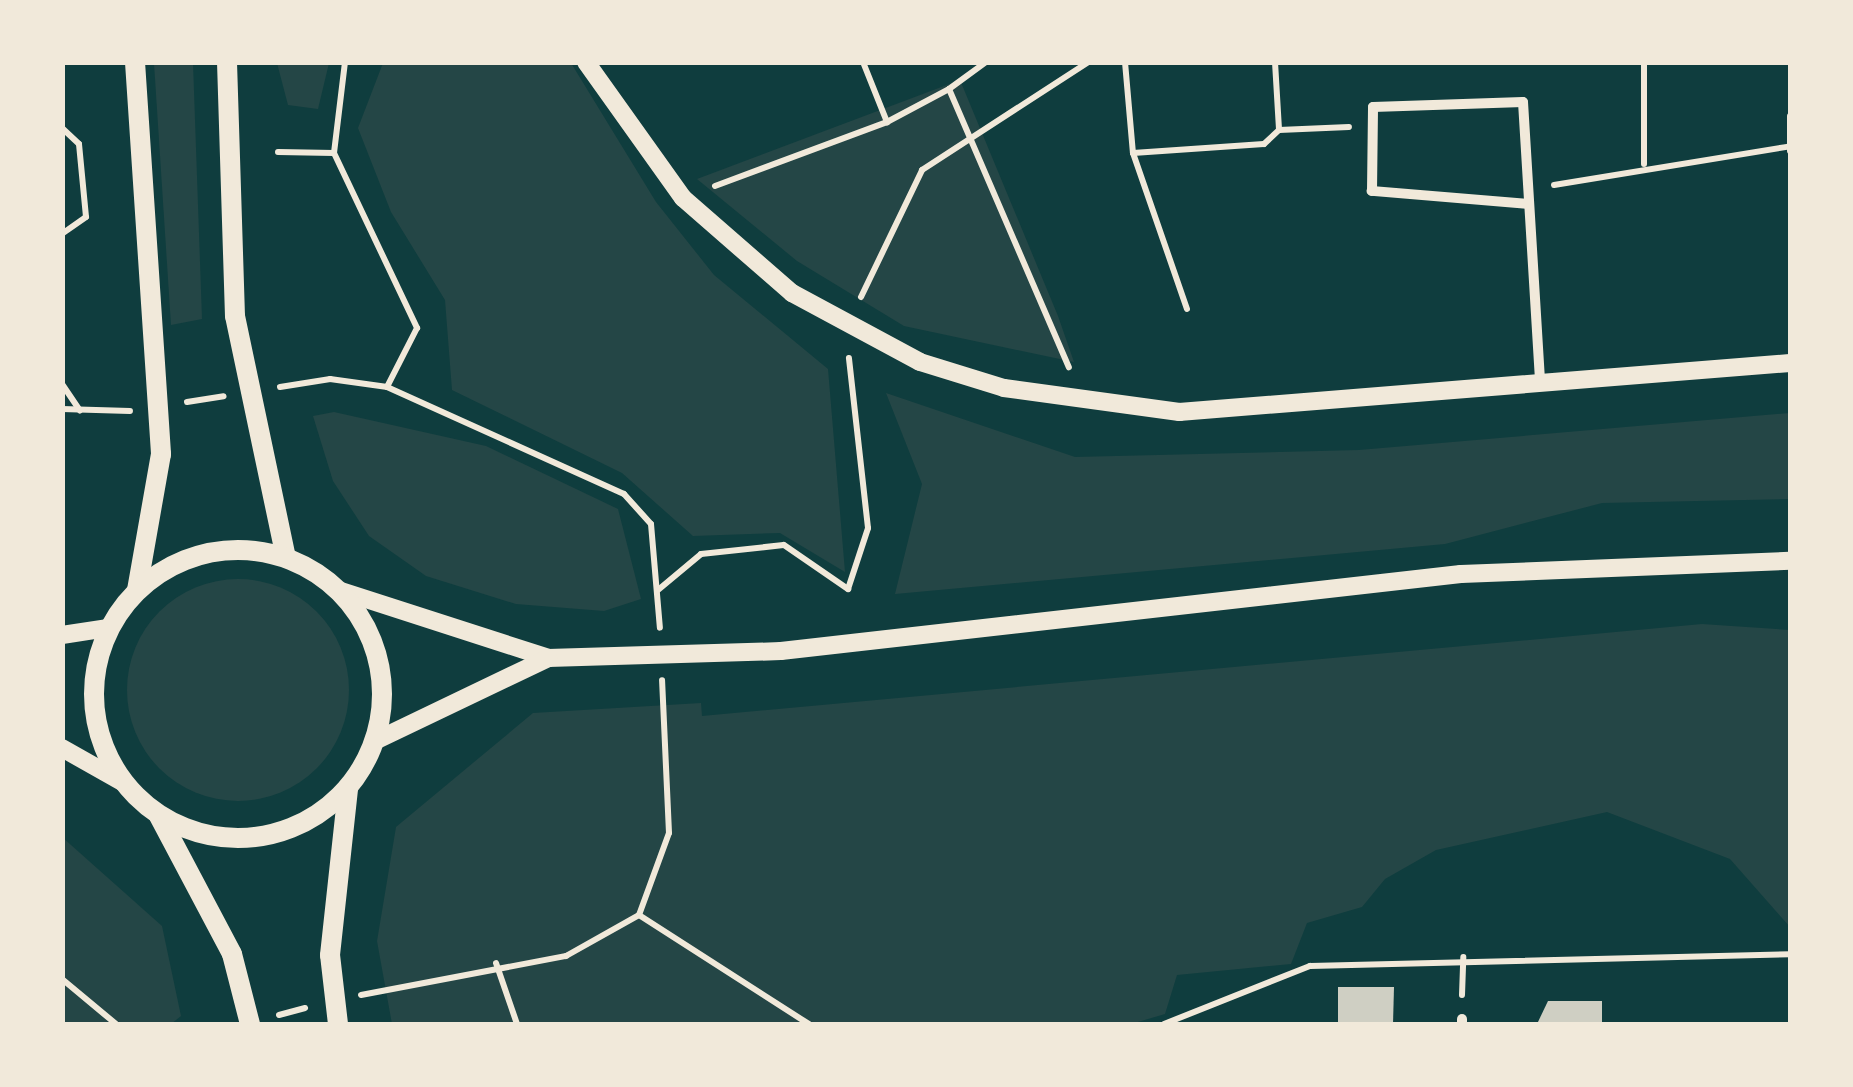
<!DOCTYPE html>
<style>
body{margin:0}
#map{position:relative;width:1853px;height:1087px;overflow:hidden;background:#0f3d3e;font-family:"DM Sans",sans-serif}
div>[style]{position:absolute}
.green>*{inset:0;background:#244646}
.round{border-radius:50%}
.building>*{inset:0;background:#cfcfc3}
.path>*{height:6px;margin:-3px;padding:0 3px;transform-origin:3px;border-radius:3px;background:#f1e9da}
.minor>*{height:10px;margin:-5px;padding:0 5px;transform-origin:5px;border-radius:5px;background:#f1e9da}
.tertiary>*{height:18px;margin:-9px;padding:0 9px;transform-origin:9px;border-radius:9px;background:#f1e9da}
.secondary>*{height:20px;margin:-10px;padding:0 10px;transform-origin:10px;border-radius:10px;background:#f1e9da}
.secondary>.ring{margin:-10px;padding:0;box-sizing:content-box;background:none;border:20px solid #f1e9da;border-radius:50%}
span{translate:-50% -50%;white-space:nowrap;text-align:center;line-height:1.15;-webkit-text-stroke:8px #f1e9da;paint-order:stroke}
.frame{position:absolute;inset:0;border:65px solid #f1e9da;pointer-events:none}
</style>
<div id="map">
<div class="green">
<i style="clip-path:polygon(154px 63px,193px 63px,202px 319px,171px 325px)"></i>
<i style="clip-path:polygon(277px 63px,329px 63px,318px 109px,288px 105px)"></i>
<i style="clip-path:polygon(383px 63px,571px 63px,656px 202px,714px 275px,828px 369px,845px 572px,780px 533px,693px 536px,622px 473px,452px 390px,445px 300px,391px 212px,358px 128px)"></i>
<i style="clip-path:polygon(960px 80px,1058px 316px,1074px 362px,904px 326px,797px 261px,697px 179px)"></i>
<i style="clip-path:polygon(886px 393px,1075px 457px,1359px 450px,1790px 413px,1790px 499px,1602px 503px,1445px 544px,895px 594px,922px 484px)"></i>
<i style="clip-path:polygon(334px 412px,486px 446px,618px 509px,641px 599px,604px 611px,516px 604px,426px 576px,369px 536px,333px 481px,313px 416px)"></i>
<i class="round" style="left:127px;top:579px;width:222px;height:222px"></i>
<i style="clip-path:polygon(1702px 624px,1790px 630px,1790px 927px,1730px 859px,1607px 812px,1436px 850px,1385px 879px,1362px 907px,1307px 923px,1291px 964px,1177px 975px,1165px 1014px,1131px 1024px,392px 1024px,377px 941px,396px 827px,533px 713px,701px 703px,702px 716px)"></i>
<i style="clip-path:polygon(62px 837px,162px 926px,181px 1016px,171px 1024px,63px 1024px)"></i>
</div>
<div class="building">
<i style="clip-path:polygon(1338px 987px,1394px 987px,1393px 1024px,1338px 1024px)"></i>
<i style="clip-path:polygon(1548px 1001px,1602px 1001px,1602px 1024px,1537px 1024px)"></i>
</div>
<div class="path">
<i style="left:345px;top:62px;width:92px;rotate:96.9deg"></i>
<i style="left:334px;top:153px;width:194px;rotate:64.6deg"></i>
<i style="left:417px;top:328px;width:66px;rotate:117deg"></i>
<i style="left:863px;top:62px;width:65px;rotate:68.2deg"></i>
<i style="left:1125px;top:62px;width:91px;rotate:85deg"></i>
<i style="left:1133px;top:153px;width:131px;rotate:-3.9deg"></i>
<i style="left:1264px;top:144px;width:21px;rotate:-43deg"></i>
<i style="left:1279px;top:130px;width:70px;rotate:-2.5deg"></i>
<i style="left:1275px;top:62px;width:68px;rotate:86.6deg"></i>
<i style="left:1644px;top:62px;width:102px;rotate:90deg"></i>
<i style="left:949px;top:89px;width:46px;rotate:-36.1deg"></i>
<i style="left:1790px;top:116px;width:35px;rotate:90deg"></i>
<i style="left:62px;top:128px;width:23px;rotate:43deg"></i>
<i style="left:79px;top:144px;width:73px;rotate:84.5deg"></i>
<i style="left:86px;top:217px;width:29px;rotate:145deg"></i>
<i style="left:278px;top:152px;width:56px;rotate:1deg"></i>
<i style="left:1133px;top:153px;width:165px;rotate:70.9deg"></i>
<i style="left:1554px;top:185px;width:236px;rotate:-9.3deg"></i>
<i style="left:715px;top:186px;width:184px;rotate:-20.4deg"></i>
<i style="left:887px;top:122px;width:70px;rotate:-28deg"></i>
<i style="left:949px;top:89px;width:303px;rotate:66.7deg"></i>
<i style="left:861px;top:297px;width:141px;rotate:-64.3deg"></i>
<i style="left:922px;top:170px;width:198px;rotate:-33deg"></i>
<i style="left:62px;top:384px;width:32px;rotate:56deg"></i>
<i style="left:280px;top:387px;width:51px;rotate:-9.1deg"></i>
<i style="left:330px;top:379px;width:58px;rotate:8deg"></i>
<i style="left:387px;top:387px;width:260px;rotate:24.3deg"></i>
<i style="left:624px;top:494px;width:40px;rotate:48deg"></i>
<i style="left:651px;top:524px;width:104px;rotate:85.1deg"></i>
<i style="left:187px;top:402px;width:37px;rotate:-9deg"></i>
<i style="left:62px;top:409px;width:68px;rotate:1.7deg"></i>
<i style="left:658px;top:590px;width:56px;rotate:-39.9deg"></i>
<i style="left:701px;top:554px;width:83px;rotate:-6.2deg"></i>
<i style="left:784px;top:545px;width:78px;rotate:34.5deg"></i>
<i style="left:848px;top:589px;width:64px;rotate:-71.8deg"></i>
<i style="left:868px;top:528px;width:171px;rotate:-96.4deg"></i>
<i style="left:639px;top:915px;width:202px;rotate:32.7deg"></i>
<i style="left:496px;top:963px;width:65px;rotate:71deg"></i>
<i style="left:62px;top:979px;width:70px;rotate:39.8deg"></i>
<i style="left:361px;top:995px;width:209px;rotate:-10.8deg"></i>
<i style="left:566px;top:956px;width:84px;rotate:-29.3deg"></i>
<i style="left:639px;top:915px;width:87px;rotate:-69.9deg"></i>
<i style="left:669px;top:833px;width:153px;rotate:-92.6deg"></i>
<i style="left:1462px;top:995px;width:38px;rotate:-88deg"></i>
<i style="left:279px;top:1015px;width:27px;rotate:-15deg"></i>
<i style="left:1164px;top:1024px;width:157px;rotate:-21.7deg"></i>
<i style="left:1310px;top:966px;width:480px;rotate:-1.4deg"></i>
</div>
<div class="minor">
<i style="left:1528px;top:204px;width:157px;rotate:-175.2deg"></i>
<i style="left:1372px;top:191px;width:84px;rotate:-89.3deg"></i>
<i style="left:1373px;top:107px;width:150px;rotate:-1.9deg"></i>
<i style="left:1523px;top:102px;width:280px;rotate:86.5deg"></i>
<i style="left:1462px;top:1024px;width:5px;rotate:-90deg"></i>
</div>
<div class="tertiary">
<i style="left:586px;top:62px;width:167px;rotate:54.5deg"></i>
<i style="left:683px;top:198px;width:145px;rotate:41.1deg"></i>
<i style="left:792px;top:293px;width:145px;rotate:28.3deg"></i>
<i style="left:920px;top:362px;width:88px;rotate:17.2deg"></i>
<i style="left:1004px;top:388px;width:177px;rotate:7.8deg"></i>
<i style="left:1179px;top:412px;width:613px;rotate:-4.59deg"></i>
<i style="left:338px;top:590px;width:221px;rotate:17.9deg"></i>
<i style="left:548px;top:658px;width:233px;rotate:-1.7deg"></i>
<i style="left:781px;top:651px;width:684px;rotate:-6.46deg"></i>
<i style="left:1461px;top:574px;width:329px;rotate:-2.3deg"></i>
<i style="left:62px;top:635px;width:47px;rotate:-8.7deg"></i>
<i style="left:375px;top:741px;width:192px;rotate:-25.6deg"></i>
<i style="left:62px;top:748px;width:69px;rotate:29.5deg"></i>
</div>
<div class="secondary">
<i style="left:135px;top:62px;width:393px;rotate:86.2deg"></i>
<i style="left:161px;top:454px;width:138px;rotate:100deg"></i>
<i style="left:227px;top:62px;width:254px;rotate:88.2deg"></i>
<i style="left:235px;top:316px;width:247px;rotate:78.1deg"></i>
<i class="ring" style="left:94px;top:550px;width:268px;height:268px"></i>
<i style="left:159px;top:816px;width:156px;rotate:62.1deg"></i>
<i style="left:232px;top:954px;width:72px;rotate:75.6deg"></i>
<i style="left:338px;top:1024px;width:69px;rotate:-96.6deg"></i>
<i style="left:330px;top:955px;width:167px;rotate:-83.8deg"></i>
</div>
<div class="frame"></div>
</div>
